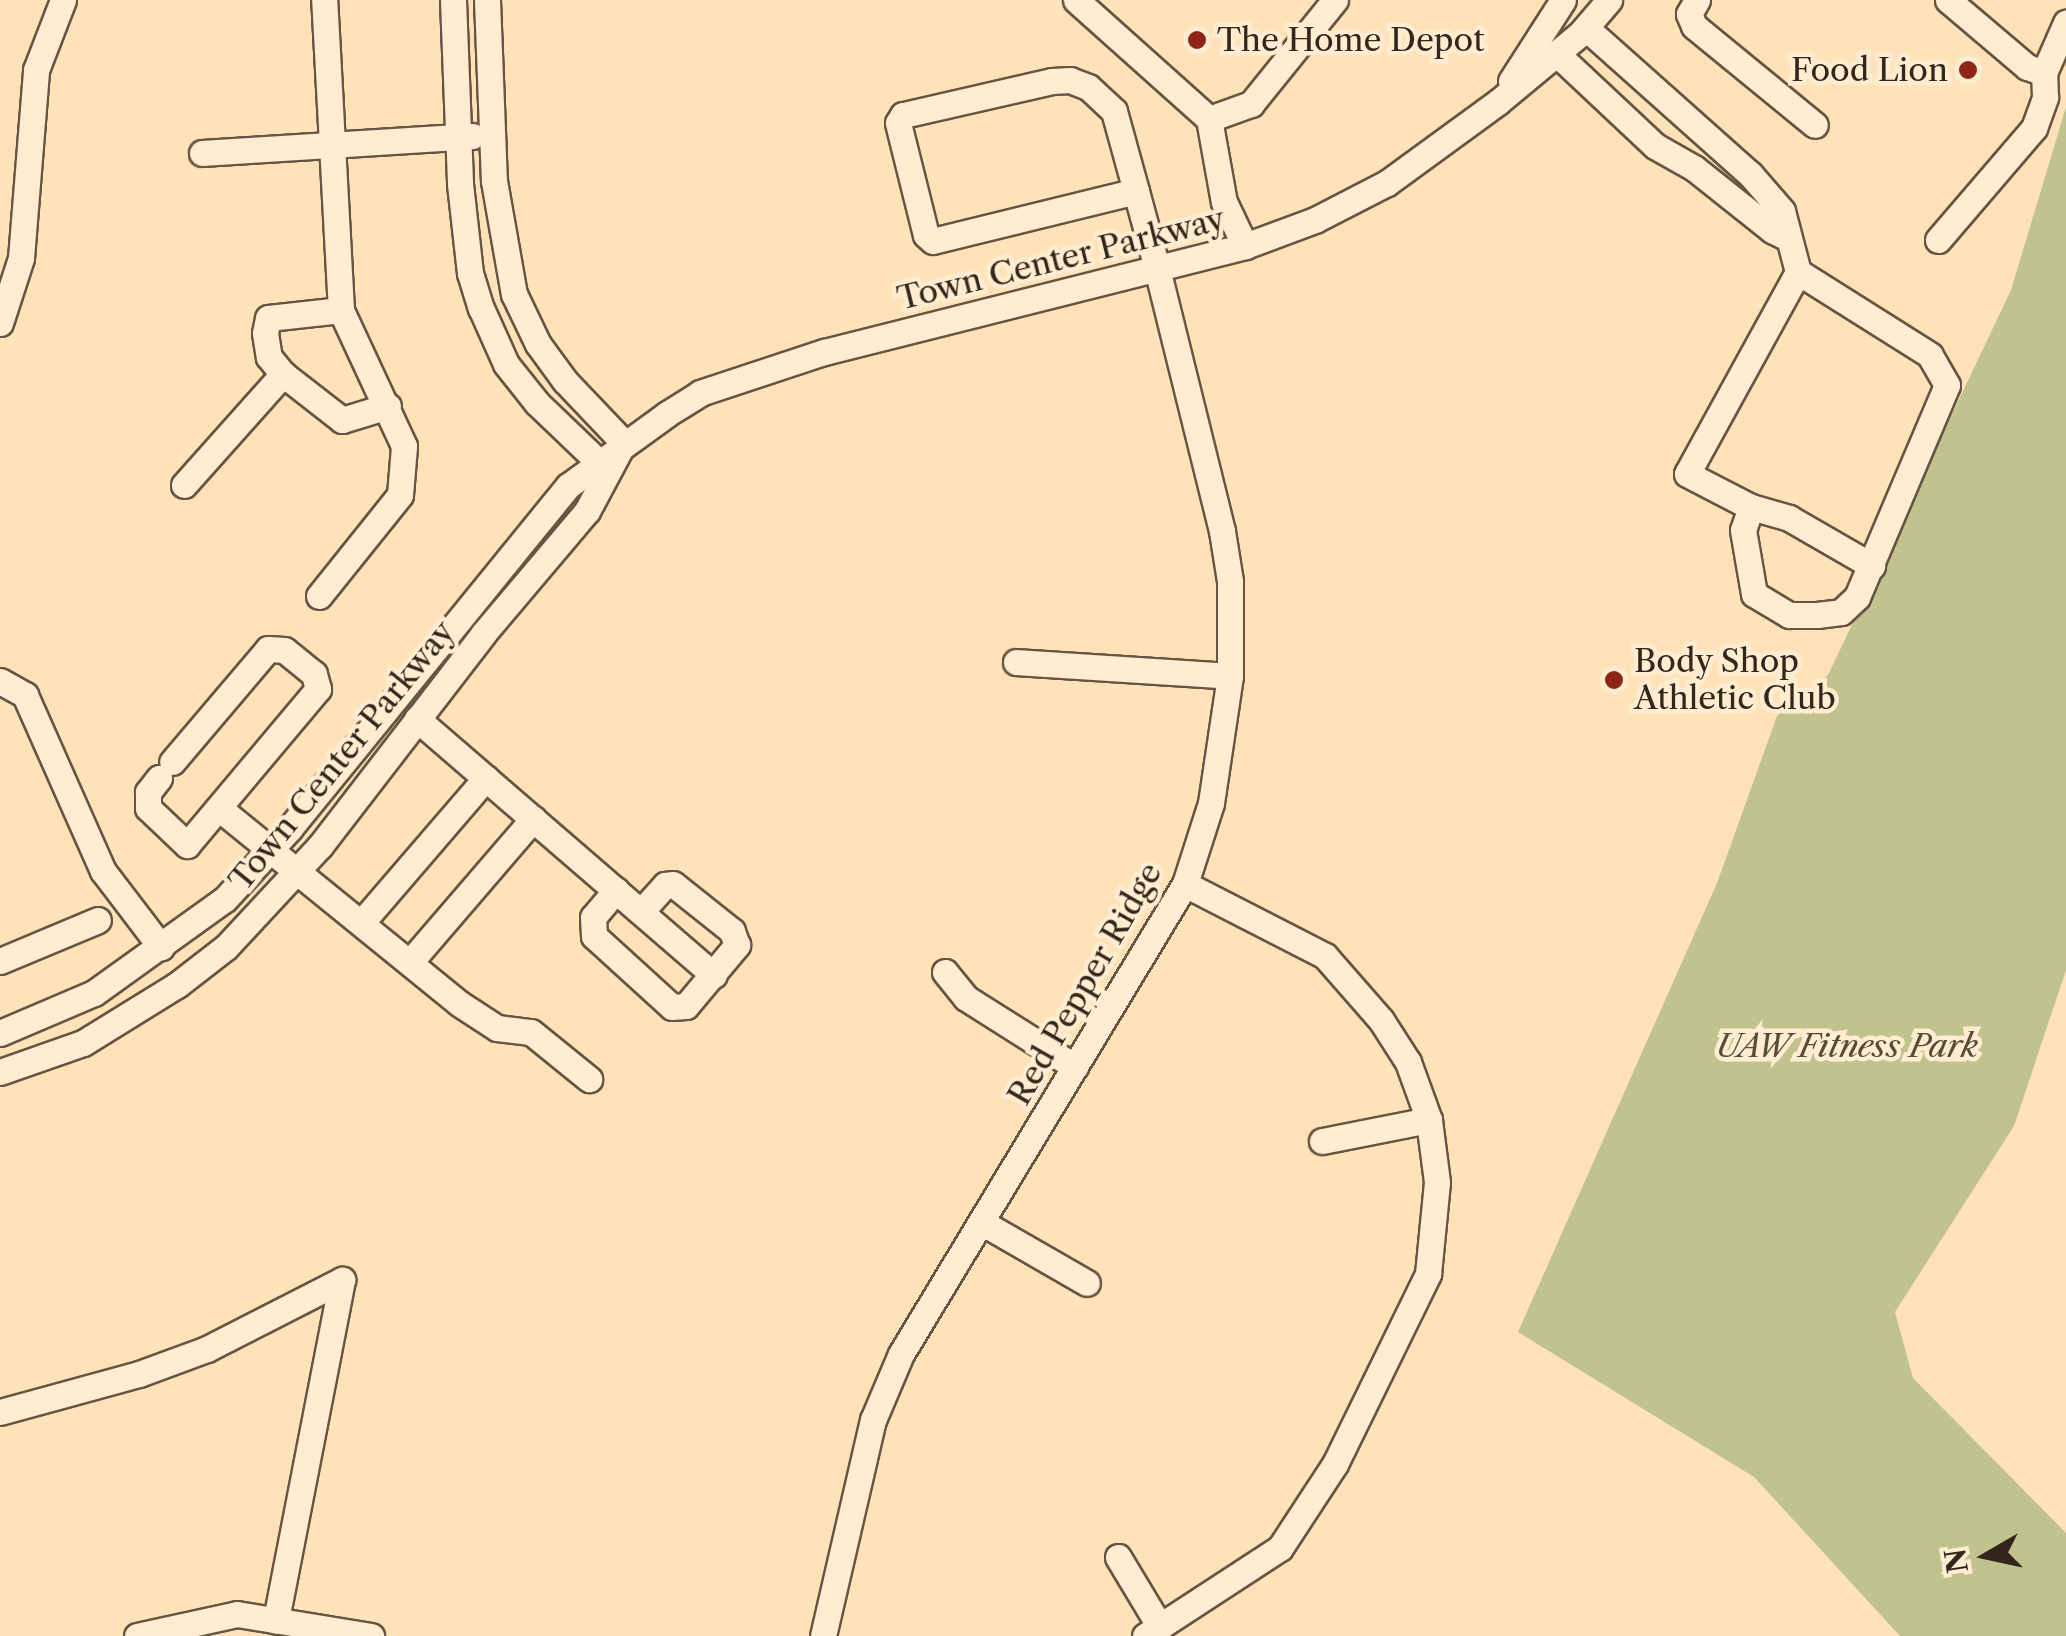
<!DOCTYPE html>
<style>
body{margin:0}
#map{position:relative;width:2066px;height:1636px;overflow:hidden;background:#ffe2b8;font-family:"Libre Caslon Text",serif}
div>[style]{position:absolute}
.green>*{inset:0;background:#c1c38e}
.roads{filter:drop-shadow(2px 0 #665542) drop-shadow(-2px 0 #665542) drop-shadow(0 2px #665542) drop-shadow(0 -2px #665542)}
.minor>*{height:25px;margin:-12.5px;padding:0 12.5px;transform-origin:12.5px;border-radius:12.5px;background:#ffecd1}
.dots>*{width:28px;height:28px;translate:-50% -50%;box-sizing:border-box;border:5px solid #ffecd1;border-radius:50%}
span{translate:-50% -50%;white-space:nowrap;text-align:center;line-height:1.15;-webkit-text-stroke:9px #ffecd1;paint-order:stroke}
.poi-label{font-size:32px;color:#33261a}
.left{translate:0 -50%;text-align:left}
.right{translate:-100% -50%;text-align:right}
.street-label{font-size:32px;color:#33261a}
.park-label{font-size:32px;color:#564d37;font-style:italic}
.north{position:absolute;left:1936px;top:1506px;width:100px;height:100px;-webkit-text-stroke:8px #ffecd1;paint-order:stroke;rotate:261deg;font-size:28px;font-weight:700;line-height:40px;text-align:center;color:#33261a}
.north::after{content:'';display:block;margin:auto;width:35px;height:45px;background:#33261a;clip-path:polygon(50% 0,100% 100%,50% 72%,0 100%)}
</style>
<div id="map">
<div class="green">
<i style="clip-path:polygon(2066px 107px,2066px 970px,2014px 1126px,1895px 1312px,1913px 1378px,2066px 1533px,2066px 1636px,1900px 1636px,1754px 1477px,1518px 1332px,1717px 883px,1777px 716px,1828px 675px,2011px 290px)"></i>
</div>
<div class="roads">
<div class="minor">
<i style="left:453px;top:0;width:184px;rotate:87.8deg"></i>
<i style="left:460px;top:184px;width:90px;rotate:83.6deg"></i>
<i style="left:470px;top:273px;width:37px;rotate:73deg"></i>
<i style="left:481px;top:308px;width:61px;rotate:65.9deg"></i>
<i style="left:506px;top:364px;width:50px;rotate:51.5deg"></i>
<i style="left:537px;top:403px;width:98px;rotate:43.8deg"></i>
<i style="left:487px;top:0;width:181px;rotate:87.8deg"></i>
<i style="left:494px;top:181px;width:115px;rotate:80deg"></i>
<i style="left:514px;top:294px;width:55px;rotate:64.4deg"></i>
<i style="left:538px;top:344px;width:46px;rotate:53.9deg"></i>
<i style="left:565px;top:381px;width:84px;rotate:46.4deg"></i>
<i style="left:1076px;top:0;width:178px;rotate:41.8deg"></i>
<i style="left:1209px;top:119px;width:84px;rotate:79.8deg"></i>
<i style="left:1224px;top:202px;width:49px;rotate:64.5deg"></i>
<i style="left:1697px;top:0;width:16px;rotate:120deg"></i>
<i style="left:1689px;top:14px;width:13px;rotate:67deg"></i>
<i style="left:1694px;top:26px;width:156px;rotate:39.3deg"></i>
<i style="left:1948px;top:0;width:104px;rotate:40.3deg"></i>
<i style="left:2027px;top:67px;width:18px;rotate:19deg"></i>
<i style="left:1586px;top:28px;width:220px;rotate:41.7deg"></i>
<i style="left:1750px;top:174px;width:49px;rotate:49.1deg"></i>
<i style="left:1782px;top:211px;width:63px;rotate:75.3deg"></i>
<i style="left:1798px;top:272px;width:230px;rotate:118.8deg"></i>
<i style="left:1687px;top:474px;width:72px;rotate:27.3deg"></i>
<i style="left:1751px;top:507px;width:24px;rotate:109deg"></i>
<i style="left:1743px;top:530px;width:65px;rotate:80.2deg"></i>
<i style="left:1754px;top:594px;width:41px;rotate:31deg"></i>
<i style="left:1789px;top:615px;width:28px"></i>
<i style="left:1817px;top:615px;width:24px;rotate:-7deg"></i>
<i style="left:1841px;top:612px;width:22px;rotate:-43deg"></i>
<i style="left:1857px;top:597px;width:230px;rotate:-67deg"></i>
<i style="left:1947px;top:385px;width:34px;rotate:-120deg"></i>
<i style="left:1930px;top:355px;width:156px;rotate:-147.8deg"></i>
<i style="left:1557px;top:54px;width:134px;rotate:43.2deg"></i>
<i style="left:1655px;top:146px;width:45px;rotate:29.4deg"></i>
<i style="left:1694px;top:168px;width:100px;rotate:38.5deg"></i>
<i style="left:1772px;top:230px;width:18px;rotate:27deg"></i>
<i style="left:1511px;top:81px;width:96px;rotate:-57.3deg"></i>
<i style="left:1209px;top:119px;width:45px;rotate:-19.7deg"></i>
<i style="left:1251px;top:104px;width:134px;rotate:-51.1deg"></i>
<i style="left:202px;top:153px;width:271px;rotate:-3.6deg"></i>
<i style="left:1938px;top:240px;width:148px;rotate:-49.4deg"></i>
<i style="left:2034px;top:128px;width:33px;rotate:-70deg"></i>
<i style="left:2045px;top:97px;width:24px;rotate:-92deg"></i>
<i style="left:2044px;top:73px;width:55px;rotate:-66.3deg"></i>
<i style="left:341px;top:310px;width:73px;rotate:173.7deg"></i>
<i style="left:268px;top:318px;width:15px;rotate:101deg"></i>
<i style="left:265px;top:333px;width:24px;rotate:81deg"></i>
<i style="left:269px;top:357px;width:22px;rotate:51deg"></i>
<i style="left:283px;top:374px;width:75px;rotate:37.9deg"></i>
<i style="left:342px;top:420px;width:48px;rotate:-16.9deg"></i>
<i style="left:0;top:323px;width:68px;rotate:-72.1deg"></i>
<i style="left:21px;top:258px;width:189px;rotate:-85.4deg"></i>
<i style="left:36px;top:70px;width:75px;rotate:-68.9deg"></i>
<i style="left:184px;top:485px;width:149px;rotate:-48.3deg"></i>
<i style="left:1751px;top:507px;width:40px;rotate:16deg"></i>
<i style="left:1789px;top:518px;width:96px;rotate:30deg"></i>
<i style="left:319px;top:596px;width:129px;rotate:-51.3deg"></i>
<i style="left:400px;top:495px;width:49px;rotate:-85.3deg"></i>
<i style="left:404px;top:446px;width:150px;rotate:-114.9deg"></i>
<i style="left:341px;top:310px;width:310px;rotate:-93.1deg"></i>
<i style="left:1016px;top:662px;width:214px;rotate:3.7deg"></i>
<i style="left:0;top:681px;width:29px;rotate:29deg"></i>
<i style="left:25px;top:695px;width:193px;rotate:66.1deg"></i>
<i style="left:103px;top:871px;width:96px;rotate:52.7deg"></i>
<i style="left:417px;top:719px;width:392px;rotate:40.8deg"></i>
<i style="left:159px;top:778px;width:18px;rotate:128deg"></i>
<i style="left:148px;top:792px;width:16px;rotate:90deg"></i>
<i style="left:148px;top:808px;width:54px;rotate:43.5deg"></i>
<i style="left:187px;top:845px;width:204px;rotate:-50deg"></i>
<i style="left:318px;top:689px;width:16px;rotate:-105deg"></i>
<i style="left:314px;top:674px;width:38px;rotate:-141deg"></i>
<i style="left:284px;top:650px;width:16px;rotate:-176deg"></i>
<i style="left:268px;top:649px;width:148px;rotate:130.3deg"></i>
<i style="left:220px;top:809px;width:309px;rotate:39.1deg"></i>
<i style="left:460px;top:1004px;width:44px;rotate:33deg"></i>
<i style="left:497px;top:1028px;width:34px;rotate:7deg"></i>
<i style="left:531px;top:1032px;width:75px;rotate:39deg"></i>
<i style="left:616px;top:890px;width:35px;rotate:130deg"></i>
<i style="left:593px;top:917px;width:19px;rotate:87deg"></i>
<i style="left:594px;top:936px;width:105px;rotate:42.3deg"></i>
<i style="left:672px;top:1007px;width:14px;rotate:-4deg"></i>
<i style="left:686px;top:1006px;width:80px;rotate:-50.1deg"></i>
<i style="left:737px;top:945px;width:15px;rotate:-110deg"></i>
<i style="left:732px;top:931px;width:75px;rotate:-141.5deg"></i>
<i style="left:673px;top:884px;width:8px;rotate:173deg"></i>
<i style="left:665px;top:885px;width:36px;rotate:132deg"></i>
<i style="left:362px;top:922px;width:190px;rotate:-49.3deg"></i>
<i style="left:0;top:961px;width:106px;rotate:-22.7deg"></i>
<i style="left:410px;top:962px;width:189px;rotate:-49.3deg"></i>
<i style="left:945px;top:972px;width:33px;rotate:51deg"></i>
<i style="left:966px;top:998px;width:129px;rotate:32.3deg"></i>
<i style="left:0;top:1033px;width:102px;rotate:-23.1deg"></i>
<i style="left:94px;top:993px;width:161px;rotate:-35.7deg"></i>
<i style="left:225px;top:899px;width:96px;rotate:-47.5deg"></i>
<i style="left:290px;top:828px;width:441px;rotate:-50.9deg"></i>
<i style="left:568px;top:486px;width:122px;rotate:-36deg"></i>
<i style="left:667px;top:414px;width:39px;rotate:-32deg"></i>
<i style="left:700px;top:393px;width:131px;rotate:-18.3deg"></i>
<i style="left:824px;top:352px;width:434px;rotate:-14.1deg"></i>
<i style="left:1245px;top:246px;width:75px;rotate:-20.4deg"></i>
<i style="left:1315px;top:220px;width:81px;rotate:-27.2deg"></i>
<i style="left:1387px;top:183px;width:137px;rotate:-36.1deg"></i>
<i style="left:1498px;top:102px;width:107px;rotate:-39.7deg"></i>
<i style="left:1580px;top:34px;width:45px;rotate:-49.5deg"></i>
<i style="left:0;top:1072px;width:88px;rotate:-19.3deg"></i>
<i style="left:83px;top:1043px;width:110px;rotate:-31.7deg"></i>
<i style="left:177px;top:985px;width:62px;rotate:-37.8deg"></i>
<i style="left:226px;top:947px;width:138px;rotate:-47.1deg"></i>
<i style="left:320px;top:846px;width:267px;rotate:-52.4deg"></i>
<i style="left:483px;top:634px;width:161px;rotate:-49.8deg"></i>
<i style="left:587px;top:511px;width:68px;rotate:-61.9deg"></i>
<i style="left:1322px;top:1141px;width:109px;rotate:-11.1deg"></i>
<i style="left:981px;top:1222px;width:122px;rotate:29.9deg"></i>
<i style="left:0;top:1412px;width:144px;rotate:-15.3deg"></i>
<i style="left:139px;top:1374px;width:72px;rotate:-20.2deg"></i>
<i style="left:207px;top:1349px;width:152px;rotate:-27.1deg"></i>
<i style="left:342px;top:1280px;width:347px;rotate:101deg"></i>
<i style="left:1118px;top:1557px;width:82px;rotate:59deg"></i>
<i style="left:137px;top:1636px;width:102px;rotate:-12.4deg"></i>
<i style="left:237px;top:1614px;width:136px;rotate:9.3deg"></i>
<i style="left:823px;top:1636px;width:222px;rotate:-77deg"></i>
<i style="left:873px;top:1420px;width:72px;rotate:-67deg"></i>
<i style="left:901px;top:1354px;width:549px;rotate:-58.86deg"></i>
<i style="left:1185px;top:884px;width:85px;rotate:-72.2deg"></i>
<i style="left:1211px;top:803px;width:128px;rotate:-81.5deg"></i>
<i style="left:1230px;top:676px;width:95px;rotate:-90deg"></i>
<i style="left:1230px;top:581px;width:51px;rotate:-99.1deg"></i>
<i style="left:1222px;top:531px;width:271px;rotate:-103.9deg"></i>
<i style="left:1157px;top:268px;width:80px;rotate:-105.3deg"></i>
<i style="left:1136px;top:191px;width:83px;rotate:-105.4deg"></i>
<i style="left:1114px;top:111px;width:35px;rotate:-137deg"></i>
<i style="left:1088px;top:87px;width:19px;rotate:-159deg"></i>
<i style="left:1070px;top:80px;width:18px;rotate:177deg"></i>
<i style="left:1052px;top:81px;width:153px;rotate:167.1deg"></i>
<i style="left:903px;top:115px;width:9px;rotate:122deg"></i>
<i style="left:898px;top:123px;width:115px;rotate:76deg"></i>
<i style="left:926px;top:235px;width:9px;rotate:41deg"></i>
<i style="left:933px;top:241px;width:209px;rotate:-13.8deg"></i>
<i style="left:1145px;top:1636px;width:161px;rotate:-33.1deg"></i>
<i style="left:1280px;top:1548px;width:100px;rotate:-56.8deg"></i>
<i style="left:1335px;top:1464px;width:212px;rotate:-63.9deg"></i>
<i style="left:1428px;top:1274px;width:92px;rotate:-84.4deg"></i>
<i style="left:1437px;top:1182px;width:63px;rotate:-97.4deg"></i>
<i style="left:1429px;top:1120px;width:62px;rotate:-109.9deg"></i>
<i style="left:1408px;top:1062px;width:50px;rotate:-122.7deg"></i>
<i style="left:1381px;top:1020px;width:85px;rotate:-131.2deg"></i>
<i style="left:1325px;top:956px;width:157px;rotate:-152.8deg"></i>
</div>
</div>
<div class="dots">
<i style="left:1197px;top:40px;background:#8f2418"></i>
<i style="left:1968px;top:70px;background:#8f2418"></i>
<i style="left:1614px;top:680px;background:#8f2418"></i>
</div>
<div class="poi-label">
<span class="left" style="left:1217px;top:40px">The Home Depot</span>
<span class="right" style="left:1948px;top:70px">Food Lion</span>
<span class="left" style="left:1634px;top:680px">Body Shop<br>Athletic Club</span>
</div>
<div class="street-label">
<span style="left:1061px;top:259px;rotate:-14deg">Town Center Parkway</span>
<span style="left:342px;top:756px;rotate:-51deg">Town Center Parkway</span>
<span style="left:1085px;top:984px;rotate:-60deg">Red Pepper Ridge</span>
</div>
<div class="park-label">
<span style="left:1847px;top:1046px">UAW Fitness Park</span>
</div>
<div class="north">N</div>
</div>
